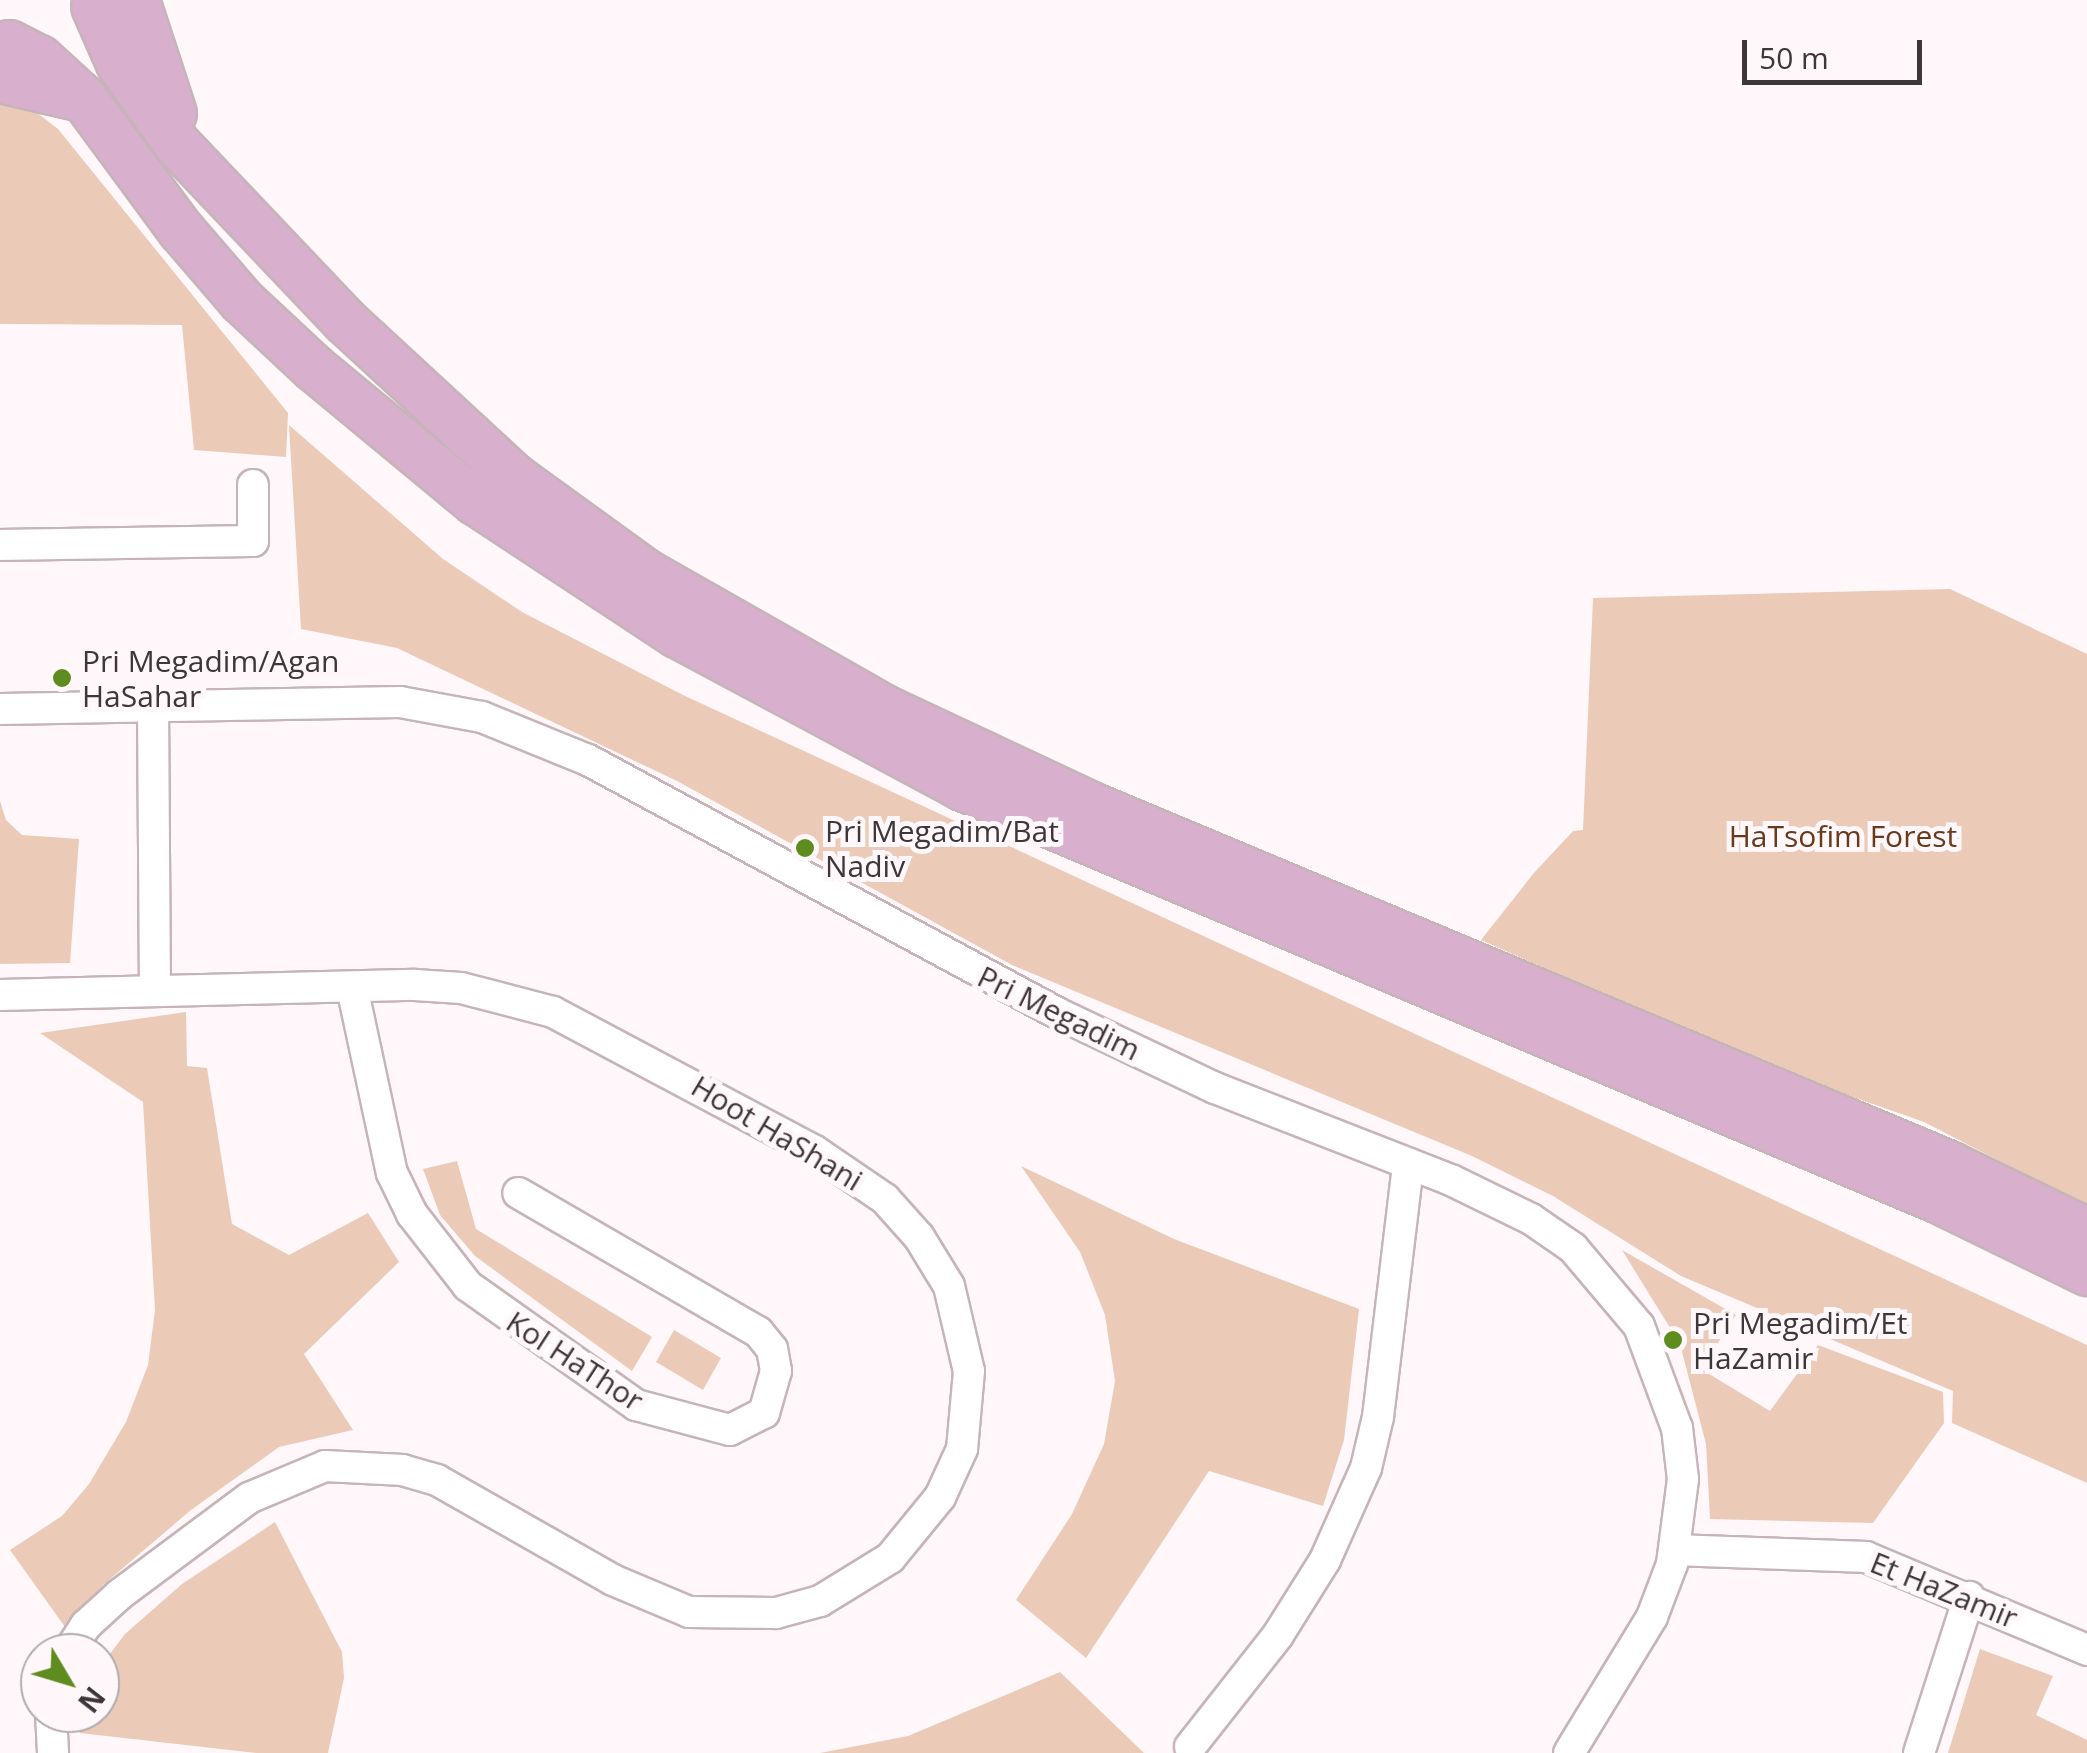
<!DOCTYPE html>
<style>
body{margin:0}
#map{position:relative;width:2087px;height:1753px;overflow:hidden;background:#fff7f9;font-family:"Open Sans",sans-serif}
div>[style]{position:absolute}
.green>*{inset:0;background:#ebcbb8}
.roads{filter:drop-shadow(2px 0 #c6b4b8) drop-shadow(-2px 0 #c6b4b8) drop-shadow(0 2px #c6b4b8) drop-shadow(0 -2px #c6b4b8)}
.street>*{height:30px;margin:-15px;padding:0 15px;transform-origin:15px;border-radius:15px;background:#fff}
.primary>*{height:45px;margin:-22.5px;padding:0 22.5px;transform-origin:22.5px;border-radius:22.5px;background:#d8b0ce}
.dots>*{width:28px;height:28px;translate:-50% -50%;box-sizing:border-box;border:5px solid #fff7f9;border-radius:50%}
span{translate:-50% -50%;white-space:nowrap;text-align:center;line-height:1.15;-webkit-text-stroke:10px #fff7f9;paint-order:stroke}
.poi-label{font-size:30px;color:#3e3739}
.left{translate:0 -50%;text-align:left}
.park-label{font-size:30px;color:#673a1b}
.street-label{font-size:30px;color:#3e3739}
.north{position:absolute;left:20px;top:1633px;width:100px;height:100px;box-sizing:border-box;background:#fff7f9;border:2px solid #b2aaac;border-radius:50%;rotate:128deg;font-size:28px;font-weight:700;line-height:40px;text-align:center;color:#3e3739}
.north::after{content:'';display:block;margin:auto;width:35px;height:45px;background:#5f8c1e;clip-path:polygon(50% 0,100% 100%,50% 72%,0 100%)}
.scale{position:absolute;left:1742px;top:40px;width:180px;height:45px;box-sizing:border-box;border:5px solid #3e3739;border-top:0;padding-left:12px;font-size:30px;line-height:35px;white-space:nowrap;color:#3e3739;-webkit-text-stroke:8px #fff7f9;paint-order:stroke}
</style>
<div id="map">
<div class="green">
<i style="clip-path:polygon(0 96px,27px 105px,58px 129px,288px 413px,286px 457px,194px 450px,182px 325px,0 324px)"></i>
<i style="clip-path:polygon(289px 425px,443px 559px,522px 612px,683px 695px,2087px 1345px,2087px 1483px,1952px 1423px,1953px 1391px,1681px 1276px,1553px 1196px,1472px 1156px,1012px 965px,677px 781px,397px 648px,301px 629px)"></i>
<i style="clip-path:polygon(1950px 589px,2087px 654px,2087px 1206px,1924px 1122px,1767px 1067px,1481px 940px,1533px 874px,1573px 831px,1583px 830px,1593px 598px)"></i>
<i style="clip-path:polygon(0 801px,6px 820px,22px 835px,79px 839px,70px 963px,0 964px)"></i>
<i style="clip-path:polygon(186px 1012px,187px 1066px,207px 1068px,232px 1224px,289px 1255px,368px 1213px,399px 1262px,304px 1354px,353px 1430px,279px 1447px,191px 1510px,103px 1585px,65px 1627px,10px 1550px,62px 1516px,89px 1484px,126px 1422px,148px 1365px,155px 1310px,143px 1102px,40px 1033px)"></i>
<i style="clip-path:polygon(457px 1161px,476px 1229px,652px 1337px,632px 1371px,475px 1256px,440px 1215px,423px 1169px)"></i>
<i style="clip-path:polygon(1021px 1166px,1174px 1239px,1359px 1309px,1344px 1440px,1323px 1506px,1209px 1471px,1086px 1658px,1016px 1600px,1072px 1514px,1104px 1444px,1115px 1381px,1105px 1315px,1080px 1252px)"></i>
<i style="clip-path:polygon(1622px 1250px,1736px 1315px,1701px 1369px,1770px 1411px,1818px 1345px,1943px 1392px,1944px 1423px,1873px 1523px,1710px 1519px,1706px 1444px,1680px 1344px)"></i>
<i style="clip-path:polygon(674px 1330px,721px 1358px,703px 1390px,656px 1362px)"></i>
<i style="clip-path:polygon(275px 1522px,342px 1652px,344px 1678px,328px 1753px,257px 1753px,80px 1733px,81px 1713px,100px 1713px,100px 1667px,125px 1634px,182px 1584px)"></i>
<i style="clip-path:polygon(1980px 1649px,2053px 1676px,2036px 1715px,2087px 1740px,2087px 1753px,1948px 1753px)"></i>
<i style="clip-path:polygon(1060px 1672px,1144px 1753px,820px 1753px,908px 1736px)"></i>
</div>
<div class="roads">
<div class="street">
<i style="left:0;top:545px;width:253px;rotate:-0.9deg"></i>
<i style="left:253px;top:541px;width:56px;rotate:-90deg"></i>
<i style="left:153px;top:706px;width:285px;rotate:89.6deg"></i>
<i style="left:0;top:709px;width:400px;rotate:-1deg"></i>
<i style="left:400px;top:702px;width:83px;rotate:10.4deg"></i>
<i style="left:482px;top:717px;width:114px;rotate:22.1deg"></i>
<i style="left:588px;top:760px;width:535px;rotate:28.34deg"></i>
<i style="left:1059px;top:1014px;width:173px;rotate:25.4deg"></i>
<i style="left:1215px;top:1088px;width:253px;rotate:21.3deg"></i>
<i style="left:1451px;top:1180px;width:89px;rotate:26deg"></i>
<i style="left:1531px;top:1219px;width:51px;rotate:34.6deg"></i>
<i style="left:1573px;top:1248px;width:102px;rotate:49.8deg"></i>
<i style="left:1639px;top:1326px;width:109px;rotate:69.6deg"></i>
<i style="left:1677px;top:1428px;width:51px;rotate:83.3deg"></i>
<i style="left:1683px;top:1479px;width:86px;rotate:97.4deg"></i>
<i style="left:1672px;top:1564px;width:57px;rotate:110.7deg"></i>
<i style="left:1652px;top:1617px;width:159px;rotate:121.4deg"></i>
<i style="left:352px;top:987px;width:190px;rotate:77.9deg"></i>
<i style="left:392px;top:1173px;width:46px;rotate:64deg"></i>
<i style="left:412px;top:1214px;width:91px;rotate:52.1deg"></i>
<i style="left:468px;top:1286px;width:206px;rotate:35.3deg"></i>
<i style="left:636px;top:1405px;width:97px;rotate:14.9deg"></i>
<i style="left:730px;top:1430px;width:38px;rotate:-27deg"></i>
<i style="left:764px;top:1413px;width:44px;rotate:-74.1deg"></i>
<i style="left:776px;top:1371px;width:22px;rotate:-100deg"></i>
<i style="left:772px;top:1349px;width:22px;rotate:-129deg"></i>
<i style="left:758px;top:1332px;width:277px;rotate:-149.9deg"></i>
<i style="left:0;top:995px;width:415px;rotate:-1.4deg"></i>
<i style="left:415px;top:985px;width:46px;rotate:3.7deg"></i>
<i style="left:461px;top:988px;width:95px;rotate:14.6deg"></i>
<i style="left:553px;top:1012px;width:294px;rotate:28deg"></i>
<i style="left:813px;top:1150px;width:87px;rotate:34.2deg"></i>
<i style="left:885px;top:1199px;width:51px;rotate:48.2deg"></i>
<i style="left:919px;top:1237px;width:57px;rotate:58.5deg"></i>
<i style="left:949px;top:1286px;width:87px;rotate:76.8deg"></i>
<i style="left:969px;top:1371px;width:78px;rotate:95.1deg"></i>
<i style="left:962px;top:1449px;width:53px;rotate:114.6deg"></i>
<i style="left:940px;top:1497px;width:79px;rotate:129.3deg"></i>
<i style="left:890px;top:1558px;width:82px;rotate:148.4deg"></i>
<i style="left:820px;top:1601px;width:46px;rotate:164.7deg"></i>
<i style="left:776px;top:1613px;width:87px;rotate:-179.3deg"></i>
<i style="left:689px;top:1612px;width:82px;rotate:-157.2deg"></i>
<i style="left:613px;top:1580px;width:202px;rotate:-150.4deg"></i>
<i style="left:437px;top:1480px;width:35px;rotate:-164deg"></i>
<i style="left:403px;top:1470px;width:78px;rotate:-177.1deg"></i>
<i style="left:325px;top:1466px;width:82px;rotate:157.2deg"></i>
<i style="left:249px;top:1498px;width:162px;rotate:143.3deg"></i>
<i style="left:119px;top:1595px;width:45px;rotate:137.7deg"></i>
<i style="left:86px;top:1625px;width:33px;rotate:123deg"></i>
<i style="left:1675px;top:1550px;width:191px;rotate:2.1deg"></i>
<i style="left:1866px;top:1557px;width:240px;rotate:22.8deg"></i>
<i style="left:51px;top:1713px;width:40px;rotate:87.1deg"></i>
<i style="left:1190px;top:1747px;width:142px;rotate:-51.8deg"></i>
<i style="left:1278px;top:1635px;width:89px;rotate:-57.9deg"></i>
<i style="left:1325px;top:1560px;width:101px;rotate:-66deg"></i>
<i style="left:1366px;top:1468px;width:52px;rotate:-76.8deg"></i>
<i style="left:1378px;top:1417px;width:255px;rotate:-83.2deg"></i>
<i style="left:1919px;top:1753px;width:164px;rotate:-72.2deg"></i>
</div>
<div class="primary">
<i style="left:136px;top:0;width:119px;rotate:71.9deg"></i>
<i style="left:94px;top:6px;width:62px;rotate:66.3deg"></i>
<i style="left:119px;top:63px;width:98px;rotate:54.5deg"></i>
<i style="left:176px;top:143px;width:245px;rotate:46.5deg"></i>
<i style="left:345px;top:321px;width:230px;rotate:42.7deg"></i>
<i style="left:514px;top:477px;width:162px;rotate:35.9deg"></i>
<i style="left:645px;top:572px;width:275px;rotate:29.6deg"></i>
<i style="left:884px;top:708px;width:229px;rotate:25.1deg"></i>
<i style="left:1091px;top:805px;width:932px;rotate:22.71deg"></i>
<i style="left:1951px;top:1165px;width:151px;rotate:25.9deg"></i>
<i style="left:9px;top:43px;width:34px;rotate:27deg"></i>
<i style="left:39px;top:58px;width:61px;rotate:42.3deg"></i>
<i style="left:84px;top:99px;width:162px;rotate:53.6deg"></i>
<i style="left:180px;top:229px;width:94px;rotate:49.3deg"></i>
<i style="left:241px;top:300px;width:100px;rotate:43deg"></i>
<i style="left:314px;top:368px;width:209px;rotate:39.6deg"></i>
<i style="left:475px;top:501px;width:242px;rotate:33.4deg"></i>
<i style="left:677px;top:634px;width:323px;rotate:28.2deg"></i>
<i style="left:962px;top:787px;width:1058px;rotate:22.91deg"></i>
<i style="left:1937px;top:1199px;width:167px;rotate:26deg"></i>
<i style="left:0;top:79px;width:83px;rotate:13.2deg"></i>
</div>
</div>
<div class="dots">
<i style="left:62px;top:678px;background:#5f8c1e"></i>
<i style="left:805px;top:848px;background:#5f8c1e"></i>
<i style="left:1673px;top:1340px;background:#5f8c1e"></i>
</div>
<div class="poi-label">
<span class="left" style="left:82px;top:678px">Pri Megadim/Agan<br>HaSahar</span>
<span class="left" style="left:825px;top:848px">Pri Megadim/Bat<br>Nadiv</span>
<span class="left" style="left:1693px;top:1340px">Pri Megadim/Et<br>HaZamir</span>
</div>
<div class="park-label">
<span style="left:1843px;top:836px">HaTsofim Forest</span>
</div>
<div class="street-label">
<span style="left:1059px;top:1013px;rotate:26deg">Pri Megadim</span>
<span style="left:777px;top:1133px;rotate:31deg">Hoot HaShani</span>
<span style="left:575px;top:1361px;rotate:33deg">Kol HaThor</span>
<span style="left:1944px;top:1590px;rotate:22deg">Et HaZamir</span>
</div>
<div class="north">N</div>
<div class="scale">50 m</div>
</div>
